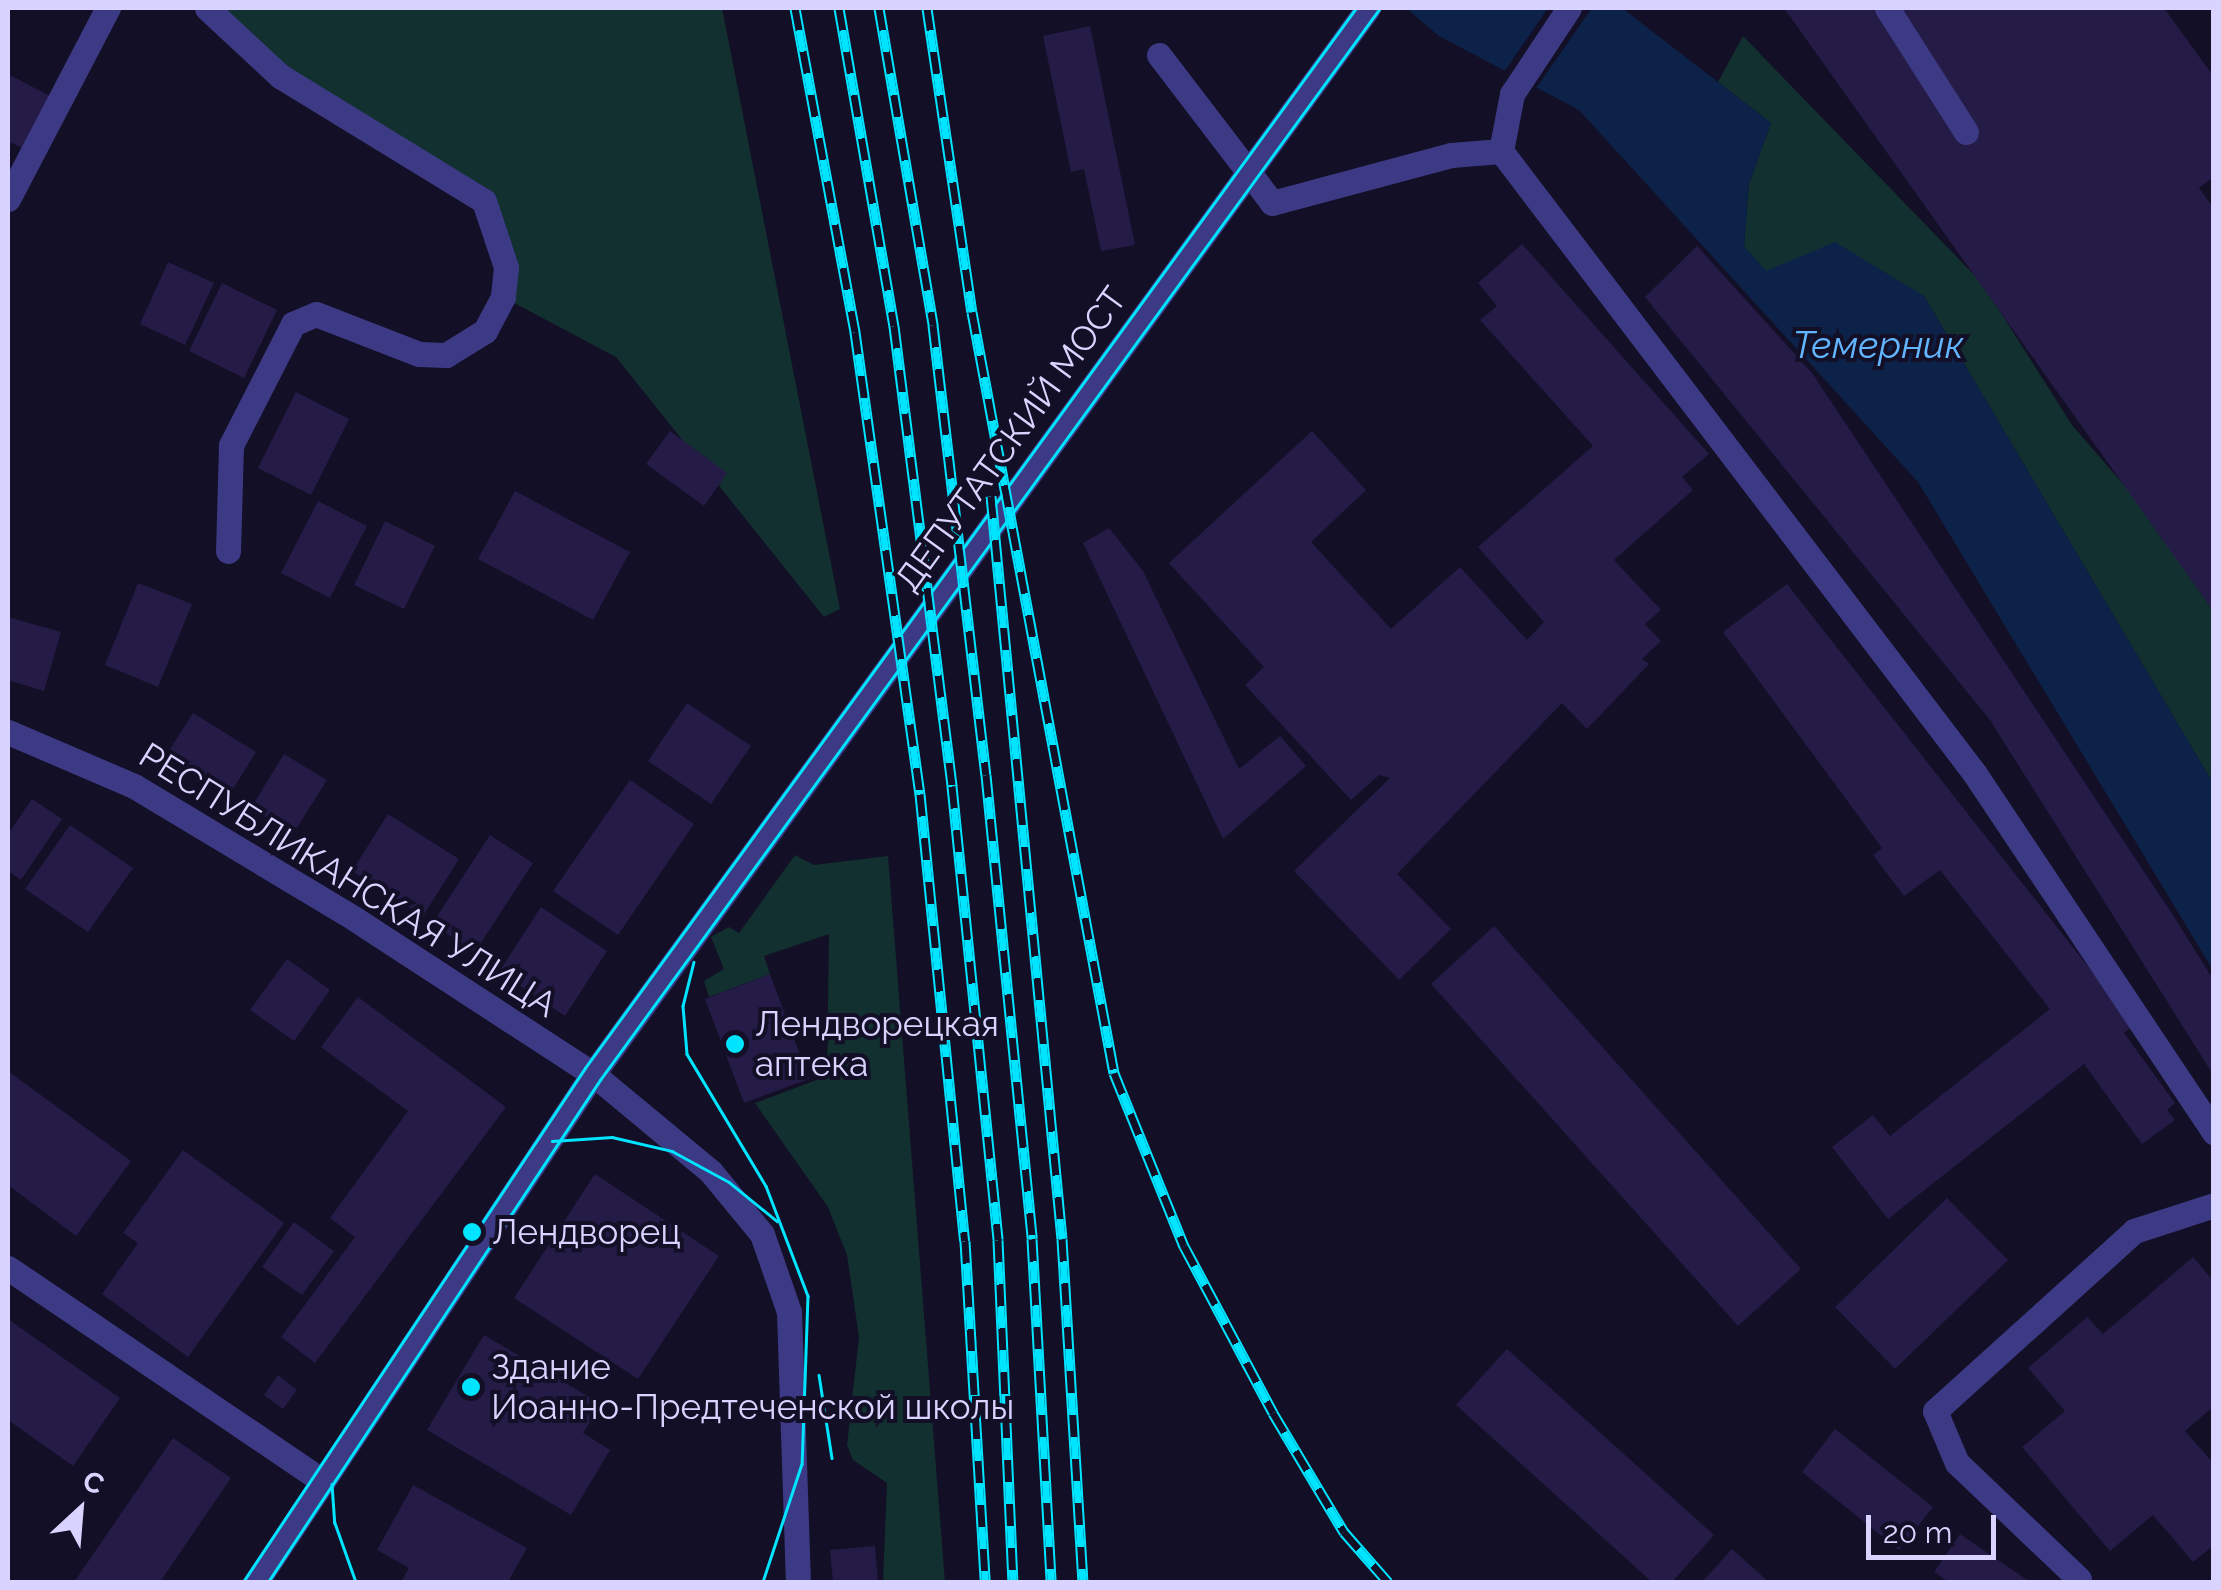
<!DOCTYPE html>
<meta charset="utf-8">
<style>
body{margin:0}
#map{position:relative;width:2221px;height:1590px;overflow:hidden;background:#130f26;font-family:Raleway,sans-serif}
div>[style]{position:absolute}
.green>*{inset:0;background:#12302f}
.water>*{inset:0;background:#0c2248}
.pier>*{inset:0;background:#130f26}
.building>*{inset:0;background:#241b47}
.minor>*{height:25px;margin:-12.5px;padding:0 12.5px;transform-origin:12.5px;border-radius:12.5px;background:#3d3a85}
.tram>*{height:2.5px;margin:-1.25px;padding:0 1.25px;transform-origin:1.25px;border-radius:1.25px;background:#00e5ff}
.rail>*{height:11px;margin-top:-5.5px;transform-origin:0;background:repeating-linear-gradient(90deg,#130f26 0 22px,#00e5ff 0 44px);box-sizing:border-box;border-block:2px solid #00e5ff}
.dots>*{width:28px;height:28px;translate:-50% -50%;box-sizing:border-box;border:5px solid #130f26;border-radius:50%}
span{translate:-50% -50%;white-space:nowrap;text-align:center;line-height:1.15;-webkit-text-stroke:8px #130f26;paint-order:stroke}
.street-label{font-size:35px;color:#d9d4ff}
.poi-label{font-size:35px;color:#d9d4ff}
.left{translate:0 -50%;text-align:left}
.water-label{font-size:38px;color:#62b6ff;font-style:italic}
.frame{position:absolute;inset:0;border:10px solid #d9d4ff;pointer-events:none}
.north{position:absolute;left:30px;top:1460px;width:100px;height:100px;-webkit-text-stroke:8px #130f26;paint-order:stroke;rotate:26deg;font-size:28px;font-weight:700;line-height:40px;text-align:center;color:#d9d4ff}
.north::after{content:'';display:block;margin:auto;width:35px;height:45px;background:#d9d4ff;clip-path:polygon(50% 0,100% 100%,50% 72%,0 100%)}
.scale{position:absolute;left:1866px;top:1515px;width:130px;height:45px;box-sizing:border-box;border:5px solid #d9d4ff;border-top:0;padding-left:12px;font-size:30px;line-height:35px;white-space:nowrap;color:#d9d4ff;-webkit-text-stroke:8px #130f26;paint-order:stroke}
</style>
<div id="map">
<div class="green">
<i style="clip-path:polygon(722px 8px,840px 609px,824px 617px,616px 357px,503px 297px,484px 201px,280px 76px,211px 9px)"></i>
<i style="clip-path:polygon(1743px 36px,1982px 283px,2072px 425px,2175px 544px,2213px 605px,2213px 783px,1924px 296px,1766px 271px,1744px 247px,1749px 184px,1771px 123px,1718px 82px)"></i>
<i style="clip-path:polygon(795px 855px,814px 865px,888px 856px,945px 1582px,883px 1582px,887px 1483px,853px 1460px,847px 1445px,859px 1337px,847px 1255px,828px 1207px,755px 1103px,827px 1076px,829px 934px,764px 956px,770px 974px,709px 997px,704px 981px,724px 969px,711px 937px,729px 927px,739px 933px)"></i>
</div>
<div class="water">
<i style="clip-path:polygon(1406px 8px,1622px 8px,1771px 123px,1749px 184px,1744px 246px,1766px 271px,1835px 242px,1924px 296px,2213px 783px,2213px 970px,1918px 482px,1579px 110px,1439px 36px)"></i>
</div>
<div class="pier">
<i style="clip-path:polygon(1548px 8px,1592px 8px,1534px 91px,1502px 75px)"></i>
</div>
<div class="building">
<i style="clip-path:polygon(1784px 8px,2164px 8px,2214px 77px,2214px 177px,2199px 188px,2214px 209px,2214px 612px)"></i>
<i style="clip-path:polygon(1090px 26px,1135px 245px,1101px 251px,1084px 169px,1071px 172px,1043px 36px)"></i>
<i style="clip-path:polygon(8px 74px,50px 96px,22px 148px,8px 141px)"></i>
<i style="clip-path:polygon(1522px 244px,1709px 454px,1682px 477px,1693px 490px,1614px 560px,1661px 610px,1645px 624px,1661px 641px,1642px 659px,1649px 664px,1587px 729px,1562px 703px,1397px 874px,1451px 929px,1399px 980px,1294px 871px,1390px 778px,1379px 775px,1351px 800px,1245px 685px,1264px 667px,1169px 563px,1312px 431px,1366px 490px,1311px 542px,1391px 629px,1460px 567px,1527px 640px,1544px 622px,1478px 547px,1593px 446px,1480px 320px,1497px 306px,1478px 283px)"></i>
<i style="clip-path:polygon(1697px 246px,1812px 373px,2173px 915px,2214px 981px,2214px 1076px,1990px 720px,1645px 297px)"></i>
<i style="clip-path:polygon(168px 262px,214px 283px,185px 345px,140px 324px)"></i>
<i style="clip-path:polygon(222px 283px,277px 310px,244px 378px,189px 351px)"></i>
<i style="clip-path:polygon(296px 392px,349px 419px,311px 495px,258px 468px)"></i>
<i style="clip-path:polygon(670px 431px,727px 473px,704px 506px,646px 464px)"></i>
<i style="clip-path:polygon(515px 491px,630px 552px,593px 620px,478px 559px)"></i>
<i style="clip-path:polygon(318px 501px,367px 526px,330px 598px,281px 573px)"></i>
<i style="clip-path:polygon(385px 521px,435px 546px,404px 609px,354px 585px)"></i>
<i style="clip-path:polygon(1109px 528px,1143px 571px,1239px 769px,1280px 736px,1306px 766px,1223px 839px,1083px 543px)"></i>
<i style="clip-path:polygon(138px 583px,192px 604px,158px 687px,105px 665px)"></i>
<i style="clip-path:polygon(1787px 584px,2134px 1025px,2124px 1033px,2175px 1103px,2167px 1110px,2175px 1120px,2142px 1144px,2084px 1064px,1888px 1219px,1832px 1147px,1873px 1115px,1890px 1136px,2050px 1009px,1940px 870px,1904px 896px,1873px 855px,1882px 848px,1723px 632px)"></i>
<i style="clip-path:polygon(8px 617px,61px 632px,44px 691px,8px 680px)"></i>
<i style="clip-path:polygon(687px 703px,751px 746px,711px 804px,648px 761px)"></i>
<i style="clip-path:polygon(193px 713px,256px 752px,228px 797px,165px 757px)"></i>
<i style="clip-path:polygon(284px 754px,327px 780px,293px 834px,251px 808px)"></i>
<i style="clip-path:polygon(630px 780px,694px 824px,618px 935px,553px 891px)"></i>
<i style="clip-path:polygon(32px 799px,62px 819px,21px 880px,8px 871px,8px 834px)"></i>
<i style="clip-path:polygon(388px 814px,459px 859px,423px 916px,352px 871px)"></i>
<i style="clip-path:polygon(70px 825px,133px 868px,88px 932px,25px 889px)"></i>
<i style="clip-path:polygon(490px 835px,533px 863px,475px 952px,432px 924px)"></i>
<i style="clip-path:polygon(541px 907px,607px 951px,565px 1016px,499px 972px)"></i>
<i style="clip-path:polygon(1494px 926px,1801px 1269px,1738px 1326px,1431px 984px)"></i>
<i style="clip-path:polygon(287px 959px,330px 990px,294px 1041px,250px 1010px)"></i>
<i style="clip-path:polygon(770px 974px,809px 1079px,744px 1103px,705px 999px)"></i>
<i style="clip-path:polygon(358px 997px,506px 1107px,315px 1363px,281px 1337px,355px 1237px,330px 1218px,408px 1111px,321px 1047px)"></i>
<i style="clip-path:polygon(8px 1071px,131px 1161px,76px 1236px,8px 1185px)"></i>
<i style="clip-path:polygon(183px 1150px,284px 1223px,188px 1357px,102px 1294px,138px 1243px,123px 1233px)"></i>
<i style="clip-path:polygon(595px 1174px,719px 1256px,638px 1379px,514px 1298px)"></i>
<i style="clip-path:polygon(1947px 1198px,2008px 1260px,1895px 1369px,1835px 1307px)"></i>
<i style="clip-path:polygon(294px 1222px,334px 1251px,302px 1295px,262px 1267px)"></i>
<i style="clip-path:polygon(2193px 1257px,2214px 1282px,2214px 1406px,2185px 1431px,2214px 1464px,2214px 1545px,2193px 1562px,2153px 1515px,2110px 1551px,2022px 1447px,2065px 1411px,2028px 1368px,2087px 1317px,2103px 1334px)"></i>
<i style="clip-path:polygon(8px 1319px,120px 1398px,73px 1466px,8px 1420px)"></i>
<i style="clip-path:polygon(484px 1335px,601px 1404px,583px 1433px,610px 1450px,571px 1515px,427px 1430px)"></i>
<i style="clip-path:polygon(1507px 1349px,1714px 1535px,1672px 1582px,1652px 1582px,1456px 1405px)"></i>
<i style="clip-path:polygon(278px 1375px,297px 1390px,283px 1409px,264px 1395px)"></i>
<i style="clip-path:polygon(1835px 1429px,1933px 1507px,1899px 1550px,1802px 1472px)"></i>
<i style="clip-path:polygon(173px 1438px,231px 1478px,160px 1582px,74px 1582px)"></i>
<i style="clip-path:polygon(413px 1485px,527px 1548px,508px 1582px,401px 1582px,409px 1568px,377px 1550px)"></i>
<i style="clip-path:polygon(1960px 1534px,2030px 1582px,1949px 1582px,1934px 1572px)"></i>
<i style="clip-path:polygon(875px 1546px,878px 1582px,833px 1582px,830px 1550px)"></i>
<i style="clip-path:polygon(1732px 1549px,1769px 1582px,1702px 1582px)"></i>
</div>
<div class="minor">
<i style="left:207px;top:8px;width:100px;rotate:43deg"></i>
<i style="left:280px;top:76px;width:239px;rotate:31.5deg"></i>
<i style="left:484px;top:201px;width:70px;rotate:71.6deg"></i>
<i style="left:506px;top:267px;width:30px;rotate:96deg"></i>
<i style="left:503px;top:297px;width:38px;rotate:118deg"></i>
<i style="left:485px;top:331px;width:46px;rotate:148.4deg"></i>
<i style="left:446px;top:355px;width:27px;rotate:-178deg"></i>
<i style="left:419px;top:354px;width:110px;rotate:-158.8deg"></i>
<i style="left:316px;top:314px;width:25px;rotate:157deg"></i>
<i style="left:293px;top:324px;width:136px;rotate:117.1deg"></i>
<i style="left:231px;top:445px;width:106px;rotate:91.6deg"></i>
<i style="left:1887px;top:8px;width:147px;rotate:57.5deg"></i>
<i style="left:1159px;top:55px;width:186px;rotate:52.6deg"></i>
<i style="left:1272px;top:203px;width:185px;rotate:-15deg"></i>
<i style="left:1451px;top:155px;width:50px;rotate:-4.6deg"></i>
<i style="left:1501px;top:151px;width:58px;rotate:-79.1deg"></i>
<i style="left:1512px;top:94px;width:103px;rotate:-56.5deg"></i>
<i style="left:1501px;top:151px;width:783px;rotate:52.73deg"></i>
<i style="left:1975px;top:774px;width:431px;rotate:56.3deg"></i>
<i style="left:8px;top:199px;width:216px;rotate:-62.4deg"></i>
<i style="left:8px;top:732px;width:137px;rotate:23.2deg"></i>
<i style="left:134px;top:786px;width:258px;rotate:31deg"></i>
<i style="left:355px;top:919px;width:284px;rotate:33.1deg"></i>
<i style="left:593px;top:1074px;width:153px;rotate:39.7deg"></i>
<i style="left:711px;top:1172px;width:80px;rotate:50.6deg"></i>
<i style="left:762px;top:1234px;width:83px;rotate:70.9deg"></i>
<i style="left:789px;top:1312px;width:270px;rotate:88.1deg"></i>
<i style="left:8px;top:1268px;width:380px;rotate:34.1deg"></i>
<i style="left:2079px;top:1579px;width:168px;rotate:-136.4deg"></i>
<i style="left:1957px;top:1463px;width:56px;rotate:-112.9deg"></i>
<i style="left:1935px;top:1411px;width:268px;rotate:-42.1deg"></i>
<i style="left:2134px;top:1231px;width:84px;rotate:-18deg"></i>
<i style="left:256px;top:1582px;width:610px;rotate:-56.44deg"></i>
<i style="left:593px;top:1074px;width:1318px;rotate:-53.98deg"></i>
</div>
<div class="tram">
<i style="left:694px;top:962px;width:45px;rotate:104deg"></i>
<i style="left:683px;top:1006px;width:48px;rotate:85.2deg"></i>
<i style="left:687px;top:1054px;width:154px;rotate:59.1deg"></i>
<i style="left:766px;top:1186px;width:118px;rotate:69.1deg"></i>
<i style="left:808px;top:1296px;width:168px;rotate:92deg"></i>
<i style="left:802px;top:1464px;width:124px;rotate:108.3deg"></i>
<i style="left:552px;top:1141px;width:60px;rotate:-3.8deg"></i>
<i style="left:612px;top:1137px;width:62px;rotate:13.1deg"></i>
<i style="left:672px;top:1151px;width:65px;rotate:28.5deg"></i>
<i style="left:729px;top:1182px;width:62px;rotate:39.1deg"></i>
<i style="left:819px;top:1375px;width:84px;rotate:81.1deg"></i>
<i style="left:332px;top:1484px;width:39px;rotate:86deg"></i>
<i style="left:335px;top:1523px;width:63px;rotate:70.4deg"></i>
<i style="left:243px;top:1582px;width:617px;rotate:-56.36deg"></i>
<i style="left:585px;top:1068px;width:1311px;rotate:-53.97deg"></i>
<i style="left:268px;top:1582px;width:602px;rotate:-56.52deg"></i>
<i style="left:600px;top:1080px;width:1326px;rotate:-53.96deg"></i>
</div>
<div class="rail">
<i style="left:795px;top:8px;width:330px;rotate:79.5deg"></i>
<i style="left:855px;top:332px;width:467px;rotate:82deg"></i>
<i style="left:920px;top:794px;width:449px;rotate:84.3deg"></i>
<i style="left:965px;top:1241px;width:342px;rotate:86.6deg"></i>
<i style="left:839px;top:8px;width:323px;rotate:80.2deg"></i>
<i style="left:894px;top:326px;width:464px;rotate:82.8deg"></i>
<i style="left:952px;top:786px;width:456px;rotate:84.2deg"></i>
<i style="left:998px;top:1240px;width:342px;rotate:87.5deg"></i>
<i style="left:879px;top:8px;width:322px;rotate:80.3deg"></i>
<i style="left:933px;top:325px;width:453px;rotate:83.3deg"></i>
<i style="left:986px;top:775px;width:466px;rotate:84.3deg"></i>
<i style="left:1032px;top:1239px;width:344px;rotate:86.8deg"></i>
<i style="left:927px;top:8px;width:307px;rotate:81.6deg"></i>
<i style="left:972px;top:312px;width:774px;rotate:79.43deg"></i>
<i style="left:1114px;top:1073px;width:187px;rotate:68deg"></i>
<i style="left:1184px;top:1246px;width:189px;rotate:61.9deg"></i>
<i style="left:1273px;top:1413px;width:139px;rotate:59.2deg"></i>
<i style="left:1344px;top:1532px;width:67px;rotate:48.7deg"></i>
<i style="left:991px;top:496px;width:746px;rotate:84.54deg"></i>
<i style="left:1062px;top:1239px;width:344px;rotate:86.5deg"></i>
</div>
<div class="dots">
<i style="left:735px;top:1044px;background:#00e5ff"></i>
<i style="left:472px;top:1232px;background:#00e5ff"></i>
<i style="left:471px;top:1387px;background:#00e5ff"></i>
</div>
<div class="street-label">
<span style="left:1011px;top:439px;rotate:-54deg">ДЕПУТАТСКИЙ МОСТ</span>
<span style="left:348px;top:880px;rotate:32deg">РЕСПУБЛИКАНСКАЯ УЛИЦА</span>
</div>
<div class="poi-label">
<span class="left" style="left:755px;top:1044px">Лендворецкая<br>аптека</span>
<span class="left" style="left:492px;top:1232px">Лендворец</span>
<span class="left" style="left:491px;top:1387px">Здание<br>Иоанно-Предтеченской школы</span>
</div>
<div class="water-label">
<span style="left:1878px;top:345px">Темерник</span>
</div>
<div class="frame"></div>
<div class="north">С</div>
<div class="scale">20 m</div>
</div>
